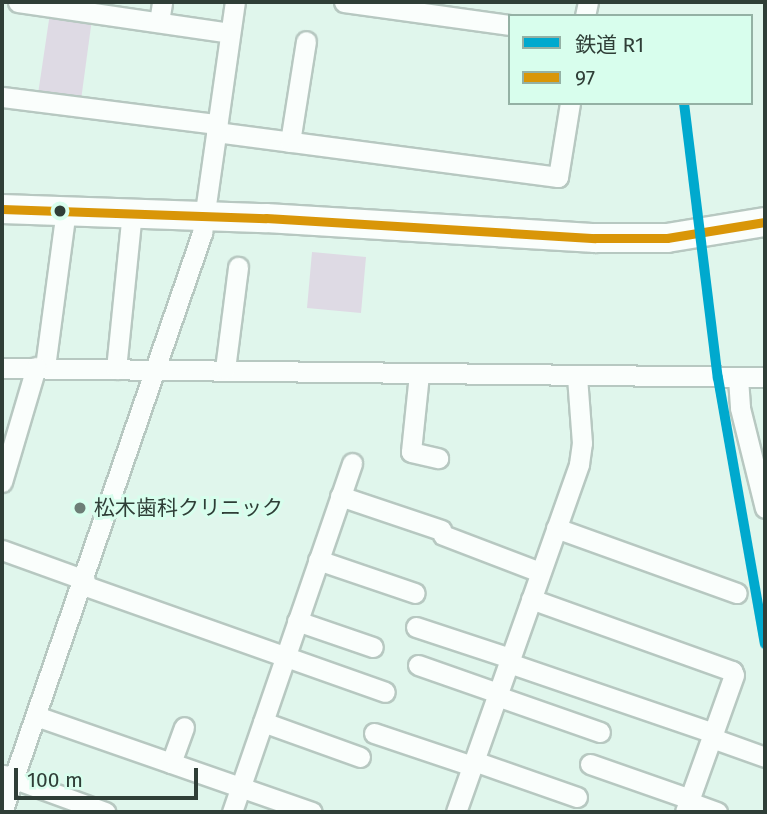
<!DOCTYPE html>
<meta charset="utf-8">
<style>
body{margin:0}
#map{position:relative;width:767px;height:814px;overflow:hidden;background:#e0f6ec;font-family:"Fira Sans","Noto Sans JP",sans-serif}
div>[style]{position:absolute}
.green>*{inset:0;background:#dedae4}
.roads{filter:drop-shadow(2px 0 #b7c8c1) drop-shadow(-2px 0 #b7c8c1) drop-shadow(0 2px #b7c8c1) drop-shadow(0 -2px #b7c8c1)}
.minor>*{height:19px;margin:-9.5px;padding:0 9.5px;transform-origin:9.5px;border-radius:9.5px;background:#fafefc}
.highway>*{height:28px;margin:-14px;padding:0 14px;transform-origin:14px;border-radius:14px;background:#fafefc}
.bus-1>*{height:9px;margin:-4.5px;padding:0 4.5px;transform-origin:4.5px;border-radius:4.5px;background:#d99608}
.rail-1>*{height:10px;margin:-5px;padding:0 5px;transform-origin:5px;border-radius:5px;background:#00a9ce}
.dots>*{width:19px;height:19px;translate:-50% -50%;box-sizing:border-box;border:4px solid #d8feed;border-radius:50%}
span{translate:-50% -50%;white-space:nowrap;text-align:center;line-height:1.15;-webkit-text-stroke:6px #d8feed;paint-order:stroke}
.poi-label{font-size:21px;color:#2f3e37}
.left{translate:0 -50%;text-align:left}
.frame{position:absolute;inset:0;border:4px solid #2f3e37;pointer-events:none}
.legend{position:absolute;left:508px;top:14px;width:245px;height:91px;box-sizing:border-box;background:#d8feed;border:2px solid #94b1a4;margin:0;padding:9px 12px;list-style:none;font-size:21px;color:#2f3e37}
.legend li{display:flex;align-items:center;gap:14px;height:35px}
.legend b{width:35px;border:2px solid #94b1a4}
.scale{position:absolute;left:14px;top:768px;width:184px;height:32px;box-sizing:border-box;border:4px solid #2f3e37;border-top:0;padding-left:9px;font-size:21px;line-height:24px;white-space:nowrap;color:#2f3e37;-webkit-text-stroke:5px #d8feed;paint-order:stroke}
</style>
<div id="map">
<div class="green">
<i style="clip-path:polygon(50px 13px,92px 19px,81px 100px,38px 94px)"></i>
<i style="clip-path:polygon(312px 252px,366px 257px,361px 313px,307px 308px)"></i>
</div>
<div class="roads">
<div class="minor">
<i style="left:18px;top:2px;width:214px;rotate:8.3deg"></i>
<i style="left:344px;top:2px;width:168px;rotate:7.9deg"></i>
<i style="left:585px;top:16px;width:14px;rotate:-78deg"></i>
<i style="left:159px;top:22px;width:20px;rotate:-81deg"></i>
<i style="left:2px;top:97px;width:217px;rotate:7.2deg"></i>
<i style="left:216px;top:132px;width:345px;rotate:7.5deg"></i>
<i style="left:558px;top:177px;width:75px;rotate:-80.8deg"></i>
<i style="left:290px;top:142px;width:102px;rotate:-81deg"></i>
<i style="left:45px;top:367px;width:158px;rotate:-82.4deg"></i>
<i style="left:2px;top:368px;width:763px;rotate:0.68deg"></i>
<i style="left:116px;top:369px;width:158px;rotate:-84.2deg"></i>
<i style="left:225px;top:369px;width:103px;rotate:-82.7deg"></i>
<i style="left:419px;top:374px;width:78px;rotate:95.9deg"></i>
<i style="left:411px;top:452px;width:28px;rotate:13deg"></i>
<i style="left:738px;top:378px;width:30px;rotate:86deg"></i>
<i style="left:740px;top:408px;width:103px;rotate:76deg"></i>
<i style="left:2px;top:482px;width:120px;rotate:-73.5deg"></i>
<i style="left:340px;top:496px;width:107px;rotate:18.6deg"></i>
<i style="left:556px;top:528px;width:192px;rotate:19.8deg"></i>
<i style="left:443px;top:535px;width:104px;rotate:20.9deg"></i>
<i style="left:2px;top:550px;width:88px;rotate:19.9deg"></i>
<i style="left:318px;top:560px;width:102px;rotate:18.8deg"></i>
<i style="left:83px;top:585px;width:320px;rotate:19.5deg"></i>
<i style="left:531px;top:599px;width:214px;rotate:19.7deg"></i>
<i style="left:732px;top:671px;width:4px;rotate:63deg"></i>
<i style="left:734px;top:675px;width:145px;rotate:109.7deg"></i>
<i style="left:297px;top:621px;width:80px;rotate:18.9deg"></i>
<i style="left:416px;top:627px;width:99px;rotate:18.3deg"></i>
<i style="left:509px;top:663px;width:217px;rotate:18.9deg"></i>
<i style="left:418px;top:665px;width:85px;rotate:19.3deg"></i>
<i style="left:497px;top:696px;width:109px;rotate:19.3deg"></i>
<i style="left:36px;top:716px;width:292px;rotate:19.2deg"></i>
<i style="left:263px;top:722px;width:103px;rotate:19.8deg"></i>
<i style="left:374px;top:733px;width:103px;rotate:18.6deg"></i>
<i style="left:712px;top:738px;width:56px;rotate:19.7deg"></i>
<i style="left:474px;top:761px;width:109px;rotate:19.3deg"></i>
<i style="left:171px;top:763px;width:38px;rotate:-70deg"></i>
<i style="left:590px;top:764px;width:106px;rotate:19.3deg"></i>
<i style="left:4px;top:775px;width:108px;rotate:20.1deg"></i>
<i style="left:689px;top:802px;width:30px;rotate:20deg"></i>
<i style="left:2px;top:812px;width:613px;rotate:-70.94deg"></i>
<i style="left:202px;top:233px;width:233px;rotate:-81.9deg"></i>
<i style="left:232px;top:812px;width:369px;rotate:-71deg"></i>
<i style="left:456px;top:812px;width:369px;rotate:-70.5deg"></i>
<i style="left:579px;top:464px;width:21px;rotate:-82deg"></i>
<i style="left:582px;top:443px;width:66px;rotate:-94.3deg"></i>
</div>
<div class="highway">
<i style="left:2px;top:209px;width:264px;rotate:2deg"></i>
<i style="left:266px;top:218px;width:330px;rotate:3.5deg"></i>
<i style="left:595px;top:238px;width:72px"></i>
<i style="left:667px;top:238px;width:99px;rotate:-9.3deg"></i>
</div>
</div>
<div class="bus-1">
<i style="left:2px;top:209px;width:264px;rotate:2deg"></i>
<i style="left:266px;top:218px;width:330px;rotate:3.5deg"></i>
<i style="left:595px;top:238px;width:72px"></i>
<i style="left:667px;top:238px;width:99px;rotate:-9.3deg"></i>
</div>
<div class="rail-1">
<i style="left:684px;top:103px;width:277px;rotate:83deg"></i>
<i style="left:718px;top:378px;width:270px;rotate:80deg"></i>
</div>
<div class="dots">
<i style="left:60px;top:211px;background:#2f3e37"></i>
<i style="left:80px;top:508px;background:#6d7e76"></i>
</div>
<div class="poi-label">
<span class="left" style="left:94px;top:508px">松木歯科クリニック</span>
</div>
<div class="frame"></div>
<ul class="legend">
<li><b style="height:9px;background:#00a9ce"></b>鉄道 R1</li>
<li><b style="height:9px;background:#d99608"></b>97</li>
</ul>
<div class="scale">100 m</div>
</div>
